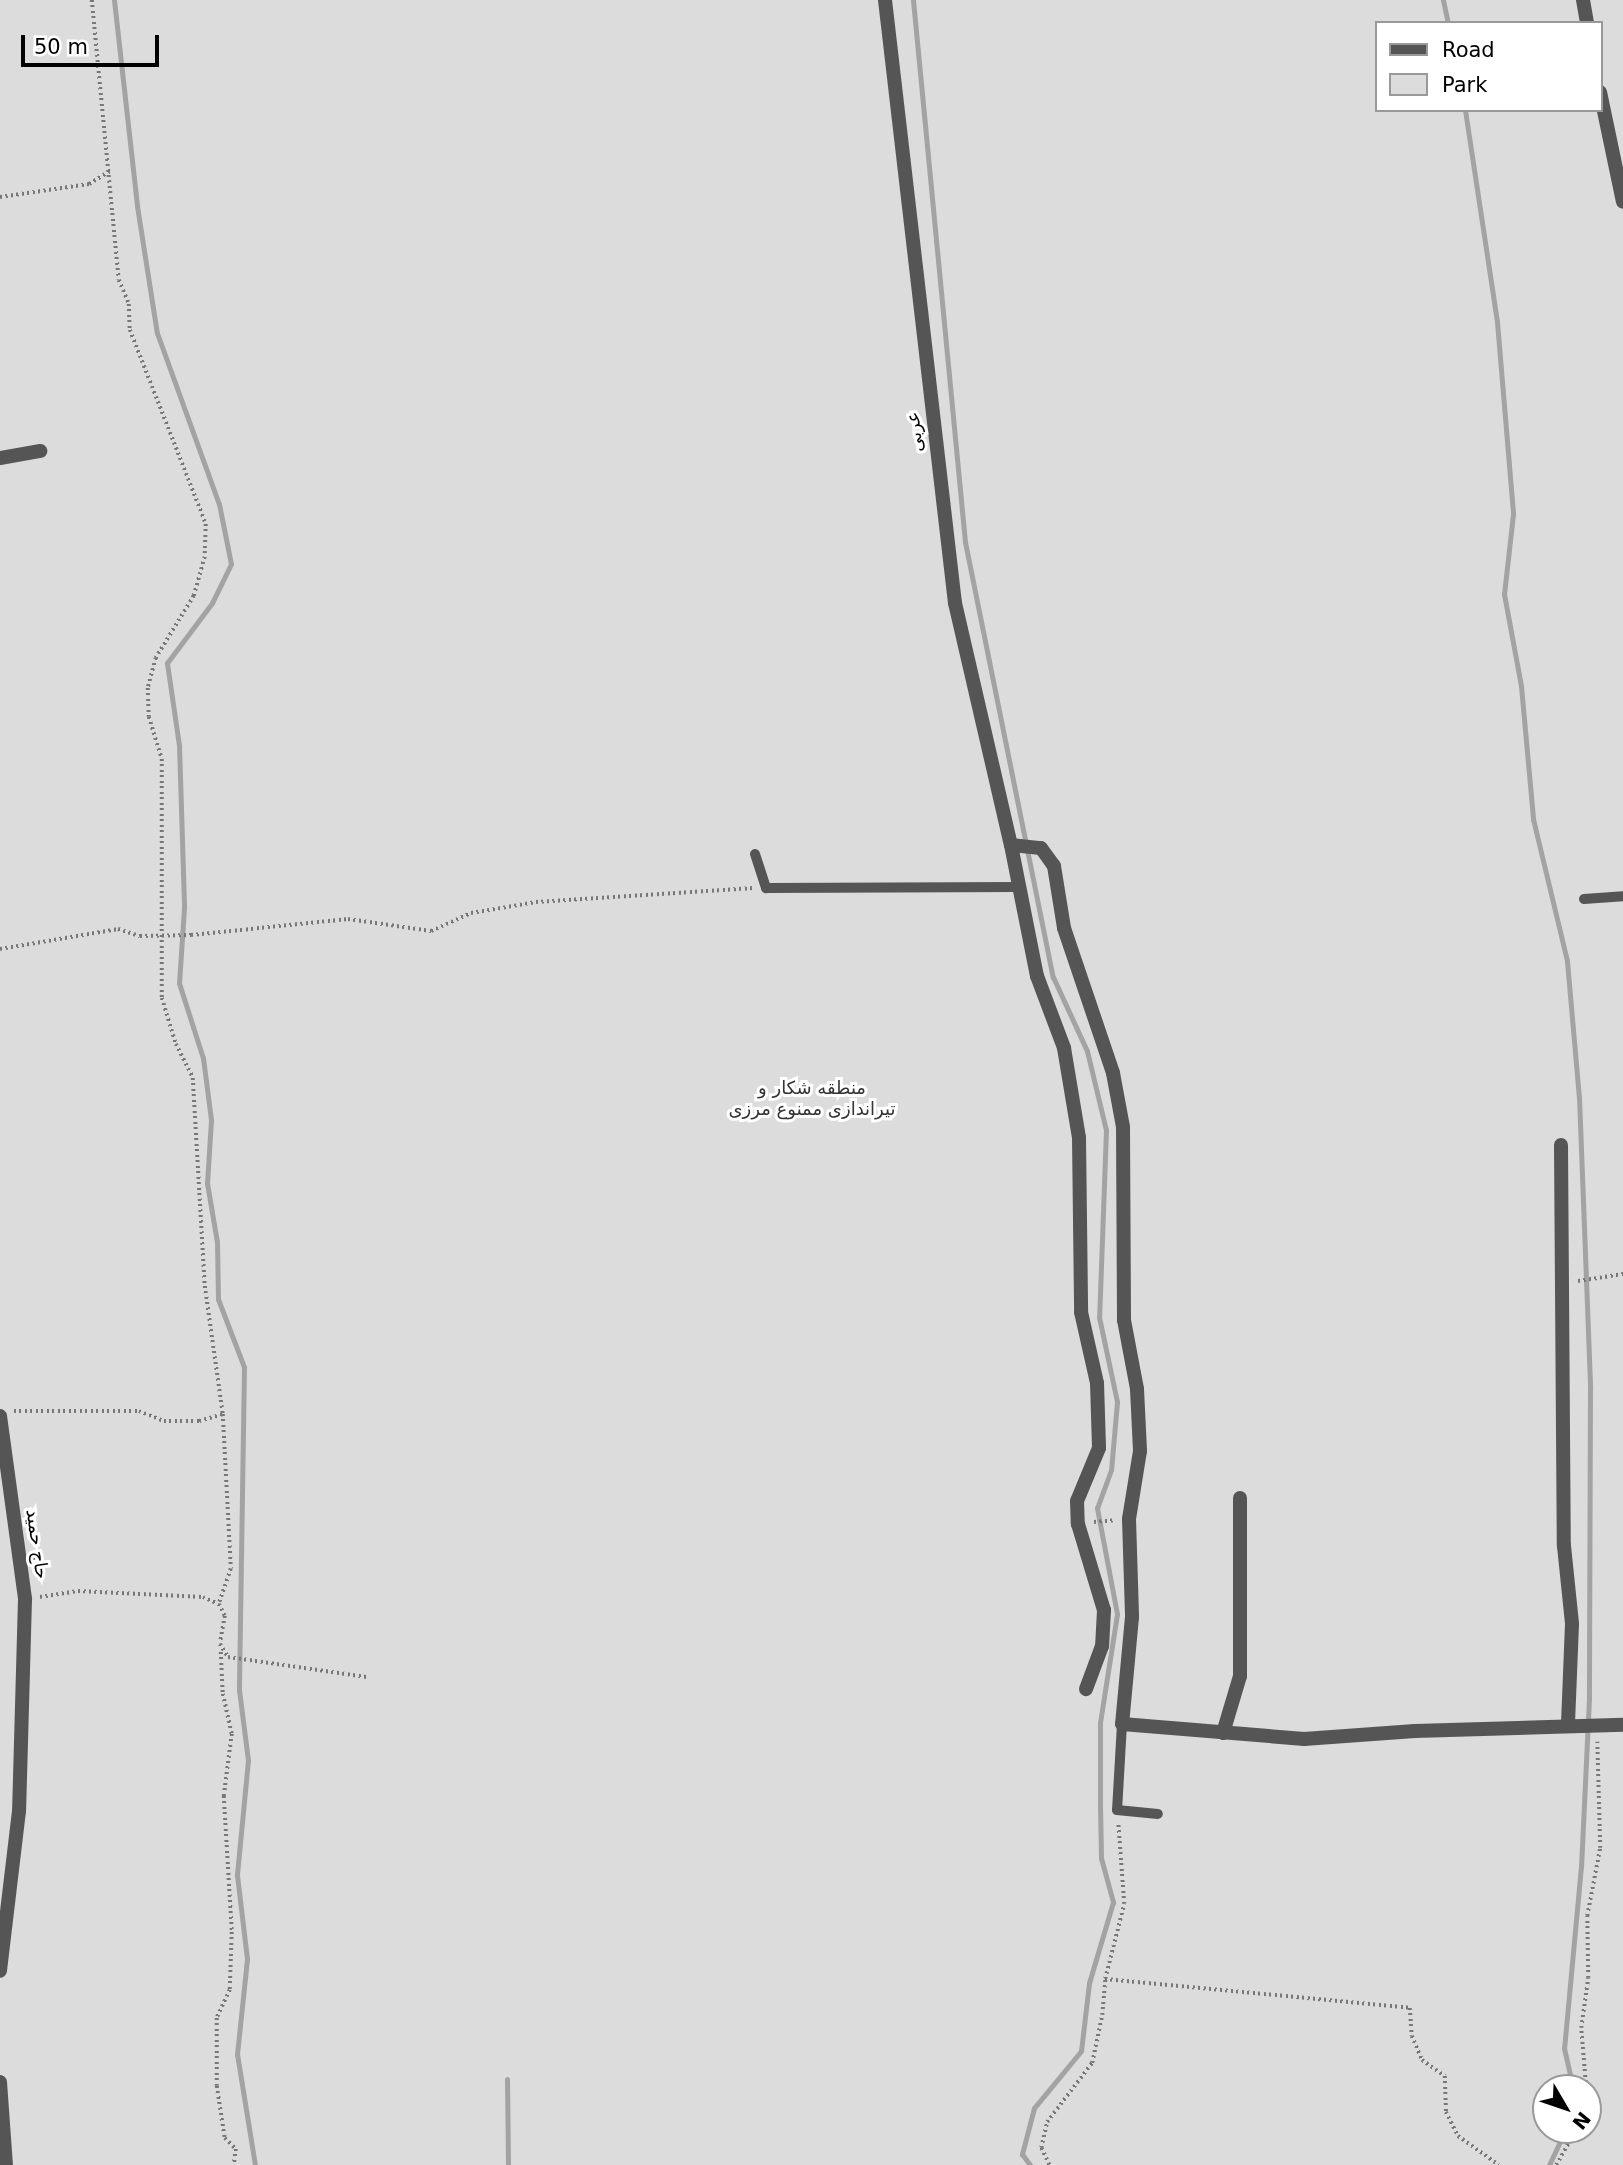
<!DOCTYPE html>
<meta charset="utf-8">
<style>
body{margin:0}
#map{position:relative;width:1623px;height:2165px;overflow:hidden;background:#fff;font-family:"DejaVu Sans","Noto Sans Arabic",sans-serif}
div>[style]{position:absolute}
.green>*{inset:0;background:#dcdcdc}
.stream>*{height:5px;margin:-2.5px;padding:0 2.5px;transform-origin:2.5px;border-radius:2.5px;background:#a3a3a3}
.path>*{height:3.5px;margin-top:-1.75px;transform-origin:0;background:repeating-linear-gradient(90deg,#777 0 2px,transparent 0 5.5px)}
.lane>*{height:10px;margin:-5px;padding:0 5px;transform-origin:5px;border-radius:5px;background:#555}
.street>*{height:14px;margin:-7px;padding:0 7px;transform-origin:7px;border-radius:7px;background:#555}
span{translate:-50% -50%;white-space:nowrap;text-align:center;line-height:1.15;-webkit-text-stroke:6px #fff;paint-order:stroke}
.street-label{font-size:18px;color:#000}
.park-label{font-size:18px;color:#333}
.legend{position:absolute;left:1375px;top:21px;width:228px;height:91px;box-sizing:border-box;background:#fff;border:2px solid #999;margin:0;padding:9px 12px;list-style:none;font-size:21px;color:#000}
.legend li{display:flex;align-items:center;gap:14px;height:35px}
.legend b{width:35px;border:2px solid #999}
.north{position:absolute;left:1532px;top:2074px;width:70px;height:70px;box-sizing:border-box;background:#fff;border:2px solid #999;border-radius:50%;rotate:129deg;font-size:19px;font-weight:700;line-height:28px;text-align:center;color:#000}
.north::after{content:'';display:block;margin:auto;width:24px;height:32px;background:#000;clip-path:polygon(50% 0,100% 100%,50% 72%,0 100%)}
.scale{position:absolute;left:21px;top:35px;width:138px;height:32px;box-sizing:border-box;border:4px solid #000;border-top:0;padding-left:9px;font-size:21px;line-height:24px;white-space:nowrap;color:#000;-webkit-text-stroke:5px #fff;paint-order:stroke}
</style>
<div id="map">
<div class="green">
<i style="clip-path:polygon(evenodd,0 0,1623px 0,1623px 2165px,0 2165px,0 0,1376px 23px,1600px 23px,1600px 110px,1376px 110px,1376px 23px,0 0,1546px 2088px,1588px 2088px,1588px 2130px,1546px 2130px,1546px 2088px)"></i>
</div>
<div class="stream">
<i style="left:114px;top:0;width:207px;rotate:83.6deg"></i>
<i style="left:137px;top:206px;width:129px;rotate:81.1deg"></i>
<i style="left:157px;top:333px;width:182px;rotate:70.1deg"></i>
<i style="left:219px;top:504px;width:61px;rotate:78.7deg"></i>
<i style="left:231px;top:564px;width:43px;rotate:116deg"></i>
<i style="left:212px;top:603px;width:75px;rotate:126.9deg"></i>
<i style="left:167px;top:663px;width:83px;rotate:81.7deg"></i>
<i style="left:179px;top:745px;width:163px;rotate:88.2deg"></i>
<i style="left:184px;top:908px;width:75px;rotate:93.8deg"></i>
<i style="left:179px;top:983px;width:79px;rotate:72.3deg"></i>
<i style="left:203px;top:1058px;width:63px;rotate:82.6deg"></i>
<i style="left:211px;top:1120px;width:63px;rotate:93.6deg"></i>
<i style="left:207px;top:1183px;width:60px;rotate:80.4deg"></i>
<i style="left:217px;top:1242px;width:57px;rotate:89deg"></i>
<i style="left:218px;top:1299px;width:73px;rotate:69.1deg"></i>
<i style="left:244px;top:1367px;width:323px;rotate:90.9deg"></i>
<i style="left:239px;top:1690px;width:71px;rotate:82.7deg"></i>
<i style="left:248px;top:1760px;width:116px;rotate:95.5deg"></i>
<i style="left:237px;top:1875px;width:85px;rotate:83.2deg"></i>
<i style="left:247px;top:1959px;width:96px;rotate:96deg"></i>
<i style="left:237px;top:2054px;width:112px;rotate:80.8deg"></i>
<i style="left:913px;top:0;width:544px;rotate:84.52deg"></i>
<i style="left:965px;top:542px;width:444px;rotate:78.6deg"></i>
<i style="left:1053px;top:977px;width:81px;rotate:65.3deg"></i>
<i style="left:1087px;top:1051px;width:81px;rotate:76.5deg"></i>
<i style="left:1106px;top:1130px;width:187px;rotate:92.1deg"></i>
<i style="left:1099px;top:1317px;width:87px;rotate:78deg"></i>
<i style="left:1117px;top:1402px;width:68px;rotate:95deg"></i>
<i style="left:1111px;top:1470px;width:40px;rotate:110.2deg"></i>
<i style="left:1097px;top:1508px;width:108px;rotate:79.3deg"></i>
<i style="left:1117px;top:1614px;width:110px;rotate:98.9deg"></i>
<i style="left:1100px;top:1723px;width:82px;rotate:90deg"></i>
<i style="left:1100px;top:1805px;width:53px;rotate:88.9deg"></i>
<i style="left:1101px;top:1858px;width:46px;rotate:74.7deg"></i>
<i style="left:1113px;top:1902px;width:84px;rotate:106.5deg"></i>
<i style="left:1089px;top:1983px;width:68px;rotate:96.7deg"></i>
<i style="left:1081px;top:2051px;width:74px;rotate:129.5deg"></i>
<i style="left:1034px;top:2108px;width:48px;rotate:104.6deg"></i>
<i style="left:1022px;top:2154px;width:14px;rotate:54deg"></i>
<i style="left:1443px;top:0;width:24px;rotate:78deg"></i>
<i style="left:1465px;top:110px;width:214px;rotate:81.4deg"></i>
<i style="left:1497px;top:322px;width:193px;rotate:85.2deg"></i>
<i style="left:1513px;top:514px;width:81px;rotate:96.4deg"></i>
<i style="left:1504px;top:594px;width:94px;rotate:79.5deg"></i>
<i style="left:1521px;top:686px;width:134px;rotate:84.8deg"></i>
<i style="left:1533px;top:819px;width:146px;rotate:76.5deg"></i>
<i style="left:1567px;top:961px;width:137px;rotate:85deg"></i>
<i style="left:1579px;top:1097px;width:291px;rotate:87.8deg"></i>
<i style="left:1590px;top:1388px;width:310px;rotate:90.2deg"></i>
<i style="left:1589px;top:1698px;width:168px;rotate:92.7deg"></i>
<i style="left:1581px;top:1866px;width:183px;rotate:95.3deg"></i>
<i style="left:1564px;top:2048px;width:41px;rotate:77.3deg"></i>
<i style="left:507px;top:2079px;width:86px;rotate:89.3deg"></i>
<i style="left:1549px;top:2165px;width:38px;rotate:-65deg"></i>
</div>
<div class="path">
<i style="left:92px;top:0;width:281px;rotate:84.5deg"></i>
<i style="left:119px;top:280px;width:26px;rotate:67deg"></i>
<i style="left:129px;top:304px;width:26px;rotate:88deg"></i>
<i style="left:130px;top:330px;width:208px;rotate:68.6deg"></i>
<i style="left:206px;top:524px;width:33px;rotate:92deg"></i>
<i style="left:205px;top:557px;width:41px;rotate:105.8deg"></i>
<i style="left:194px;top:596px;width:73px;rotate:121.5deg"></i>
<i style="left:156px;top:658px;width:31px;rotate:105deg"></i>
<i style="left:148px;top:688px;width:29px;rotate:88deg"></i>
<i style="left:149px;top:717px;width:44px;rotate:72.8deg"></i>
<i style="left:162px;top:759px;width:239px;rotate:90deg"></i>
<i style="left:162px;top:998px;width:48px;rotate:73.1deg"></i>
<i style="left:176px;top:1044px;width:38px;rotate:63deg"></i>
<i style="left:193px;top:1078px;width:208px;rotate:86.7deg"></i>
<i style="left:205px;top:1286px;width:129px;rotate:82deg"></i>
<i style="left:223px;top:1414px;width:155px;rotate:87deg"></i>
<i style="left:231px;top:1569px;width:37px;rotate:109deg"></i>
<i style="left:0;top:197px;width:90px;rotate:-8.3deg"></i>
<i style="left:89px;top:184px;width:26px;rotate:-32deg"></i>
<i style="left:0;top:949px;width:120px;rotate:-9.6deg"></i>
<i style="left:118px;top:929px;width:23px;rotate:18deg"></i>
<i style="left:140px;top:936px;width:51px;rotate:-1.1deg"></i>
<i style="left:191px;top:935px;width:158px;rotate:-5.8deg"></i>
<i style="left:348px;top:919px;width:84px;rotate:8.2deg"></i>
<i style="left:431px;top:931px;width:44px;rotate:-24.2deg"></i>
<i style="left:471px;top:913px;width:66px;rotate:-9.6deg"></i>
<i style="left:536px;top:902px;width:218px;rotate:-3.7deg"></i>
<i style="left:1578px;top:1281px;width:46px;rotate:-8.8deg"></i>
<i style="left:14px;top:1411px;width:125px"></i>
<i style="left:139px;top:1411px;width:27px;rotate:22deg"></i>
<i style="left:164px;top:1421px;width:35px"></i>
<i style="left:199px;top:1421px;width:25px;rotate:-16deg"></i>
<i style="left:1094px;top:1522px;width:21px;rotate:-5deg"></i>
<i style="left:40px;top:1597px;width:38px;rotate:-9deg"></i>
<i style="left:78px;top:1591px;width:125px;rotate:2.7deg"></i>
<i style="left:203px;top:1597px;width:17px;rotate:24deg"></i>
<i style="left:219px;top:1604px;width:13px;rotate:63deg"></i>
<i style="left:225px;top:1616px;width:28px;rotate:100deg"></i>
<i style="left:220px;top:1644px;width:15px;rotate:58deg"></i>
<i style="left:228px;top:1657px;width:140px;rotate:8.2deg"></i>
<i style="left:221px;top:1652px;width:42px;rotate:87.3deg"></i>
<i style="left:223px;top:1694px;width:41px;rotate:77.3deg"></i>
<i style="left:232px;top:1734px;width:63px;rotate:97.4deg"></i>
<i style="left:224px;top:1796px;width:136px;rotate:86.6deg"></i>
<i style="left:232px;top:1932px;width:58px;rotate:92deg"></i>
<i style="left:230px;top:1990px;width:31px;rotate:115deg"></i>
<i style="left:217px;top:2018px;width:68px;rotate:90deg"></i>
<i style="left:217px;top:2086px;width:53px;rotate:81.3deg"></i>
<i style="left:225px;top:2138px;width:16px;rotate:45deg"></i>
<i style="left:236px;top:2149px;width:16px;rotate:97deg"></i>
<i style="left:1105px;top:1979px;width:306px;rotate:5.4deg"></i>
<i style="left:1410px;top:2008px;width:28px;rotate:86deg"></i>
<i style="left:1412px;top:2036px;width:26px;rotate:67deg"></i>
<i style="left:1422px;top:2060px;width:28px;rotate:35deg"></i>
<i style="left:1445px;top:2076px;width:36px;rotate:88deg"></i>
<i style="left:1446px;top:2112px;width:27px;rotate:63deg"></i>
<i style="left:1458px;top:2136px;width:50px;rotate:35.3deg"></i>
<i style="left:1586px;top:2088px;width:60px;rotate:-94.8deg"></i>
<i style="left:1581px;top:2028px;width:50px;rotate:-82deg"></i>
<i style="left:1588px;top:1978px;width:62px;rotate:-90.9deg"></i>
<i style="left:1587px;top:1916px;width:69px;rotate:-79.2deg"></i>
<i style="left:1600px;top:1848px;width:106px;rotate:-91.6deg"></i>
<i style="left:1049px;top:2165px;width:19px;rotate:-115deg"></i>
<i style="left:1041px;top:2148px;width:27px;rotate:-77deg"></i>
<i style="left:1047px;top:2122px;width:74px;rotate:-52.7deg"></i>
<i style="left:1092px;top:2063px;width:49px;rotate:-78.2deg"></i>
<i style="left:1102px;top:2015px;width:36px;rotate:-85deg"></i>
<i style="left:1105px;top:1979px;width:77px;rotate:-75.8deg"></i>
<i style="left:1124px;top:1904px;width:81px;rotate:-94.2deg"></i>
<i style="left:1556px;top:2165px;width:40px;rotate:-60.3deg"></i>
</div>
<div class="lane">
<i style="left:755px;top:854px;width:36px;rotate:72deg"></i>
<i style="left:766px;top:888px;width:252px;rotate:-0.2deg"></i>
<i style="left:1584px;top:899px;width:39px;rotate:-4deg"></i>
<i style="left:1122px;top:1724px;width:86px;rotate:93.3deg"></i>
<i style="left:1117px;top:1810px;width:41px;rotate:5.6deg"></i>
</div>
<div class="street">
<i style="left:885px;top:0;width:607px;rotate:83.38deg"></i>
<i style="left:955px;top:603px;width:248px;rotate:77deg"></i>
<i style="left:1011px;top:845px;width:30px;rotate:6deg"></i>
<i style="left:1041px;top:848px;width:22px;rotate:54deg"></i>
<i style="left:1054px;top:866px;width:63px;rotate:80.8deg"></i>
<i style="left:1064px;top:928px;width:153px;rotate:71.3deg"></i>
<i style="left:1113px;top:1073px;width:55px;rotate:79.5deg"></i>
<i style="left:1123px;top:1127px;width:193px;rotate:89.7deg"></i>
<i style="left:1124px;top:1320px;width:70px;rotate:79.3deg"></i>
<i style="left:1137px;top:1389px;width:62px;rotate:87.2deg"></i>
<i style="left:1140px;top:1451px;width:69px;rotate:99.2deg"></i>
<i style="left:1129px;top:1519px;width:98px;rotate:88.2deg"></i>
<i style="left:1132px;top:1617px;width:107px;rotate:95.3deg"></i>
<i style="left:1122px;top:1724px;width:183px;rotate:4.7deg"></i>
<i style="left:1304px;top:1739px;width:111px;rotate:-4.1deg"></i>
<i style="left:1415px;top:1731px;width:208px;rotate:-1.7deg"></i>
<i style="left:1583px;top:0;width:23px;rotate:80deg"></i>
<i style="left:1600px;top:92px;width:112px;rotate:78.2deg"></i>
<i style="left:0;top:458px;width:41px;rotate:-9.9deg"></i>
<i style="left:1011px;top:845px;width:134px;rotate:78.8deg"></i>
<i style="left:1037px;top:976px;width:77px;rotate:69.4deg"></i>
<i style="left:1064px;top:1048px;width:91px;rotate:80.5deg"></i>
<i style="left:1079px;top:1138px;width:174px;rotate:89.3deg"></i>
<i style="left:1081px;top:1312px;width:73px;rotate:77.3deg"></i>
<i style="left:1097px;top:1383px;width:65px;rotate:88.2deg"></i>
<i style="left:1099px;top:1448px;width:57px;rotate:112.5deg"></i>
<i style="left:1077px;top:1501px;width:23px;rotate:88deg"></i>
<i style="left:1078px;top:1524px;width:90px;rotate:73.2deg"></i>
<i style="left:1104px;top:1610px;width:36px;rotate:93deg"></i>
<i style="left:1102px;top:1646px;width:46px;rotate:110.4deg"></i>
<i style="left:1561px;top:1145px;width:401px;rotate:89.6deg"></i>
<i style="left:1564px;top:1546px;width:78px;rotate:84.1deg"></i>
<i style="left:1572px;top:1624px;width:101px;rotate:92.3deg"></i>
<i style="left:0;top:1416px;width:185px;rotate:82.2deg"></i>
<i style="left:25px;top:1599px;width:212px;rotate:91.6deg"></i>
<i style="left:19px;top:1811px;width:161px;rotate:96.8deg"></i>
<i style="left:1223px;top:1733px;width:59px;rotate:-73.4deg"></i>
<i style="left:1240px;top:1676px;width:178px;rotate:-90deg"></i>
<i style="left:0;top:2082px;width:83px;rotate:85.9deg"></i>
</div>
<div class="street-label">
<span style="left:915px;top:432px;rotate:-97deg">عربی</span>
<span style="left:37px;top:1544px;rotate:82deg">حاج حمید</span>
</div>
<div class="park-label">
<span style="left:812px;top:1099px">منطقه شکار و<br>تیراندازی ممنوع مرزی</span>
</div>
<ul class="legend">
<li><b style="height:9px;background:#555"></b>Road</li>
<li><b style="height:19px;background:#dcdcdc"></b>Park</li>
</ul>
<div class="north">N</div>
<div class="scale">50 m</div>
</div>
